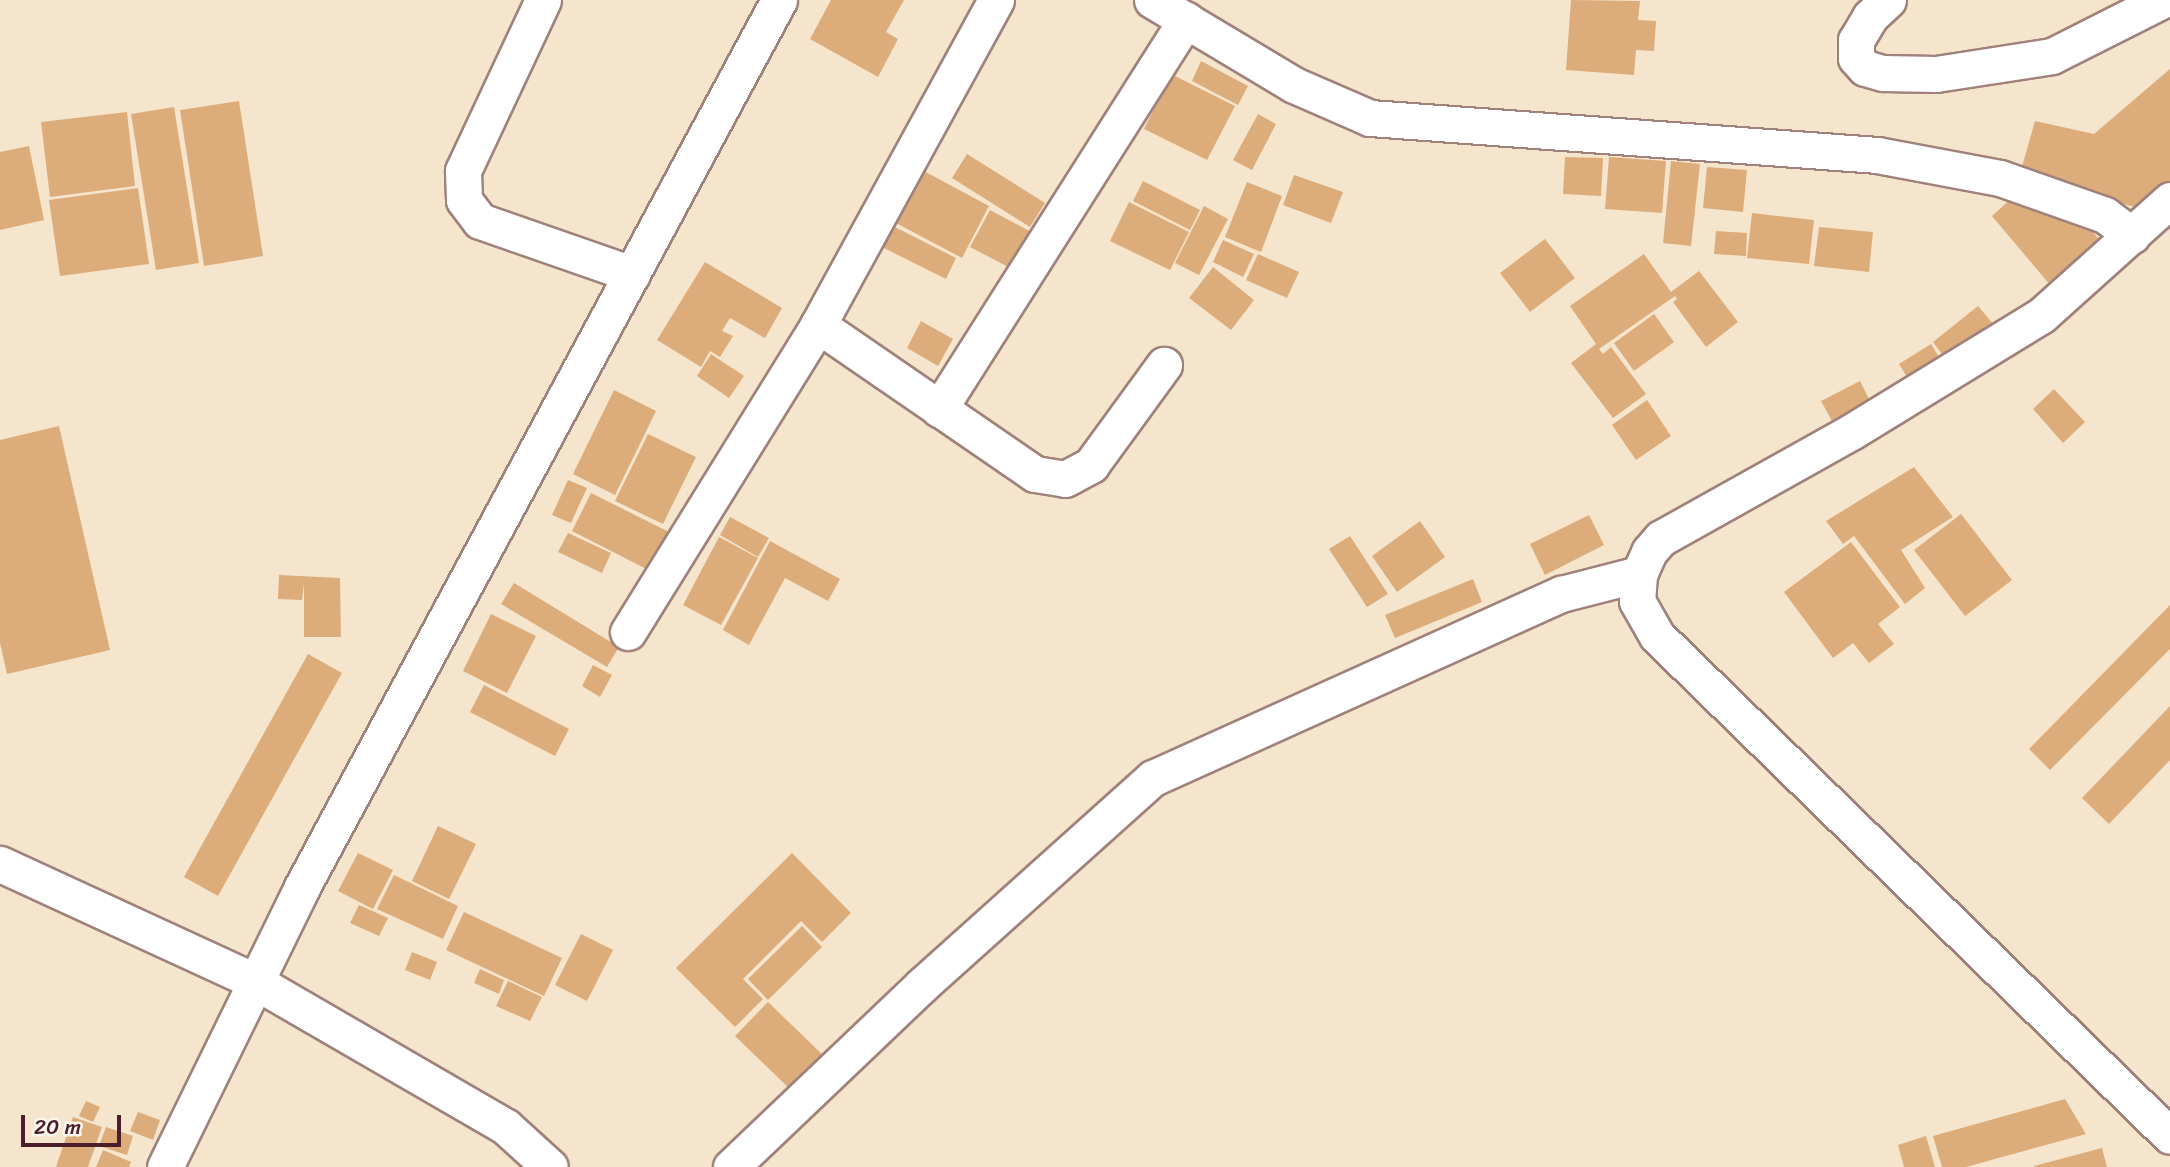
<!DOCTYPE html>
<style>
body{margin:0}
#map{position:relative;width:2170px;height:1167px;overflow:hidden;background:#f6e5cd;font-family:Sriracha,sans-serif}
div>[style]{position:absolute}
.building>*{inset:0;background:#dcad7a}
.roads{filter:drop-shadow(2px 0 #a0827c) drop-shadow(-2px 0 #a0827c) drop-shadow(0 2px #a0827c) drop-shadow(0 -2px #a0827c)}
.minor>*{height:35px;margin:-17.5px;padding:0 17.5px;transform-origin:17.5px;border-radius:17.5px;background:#fff}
span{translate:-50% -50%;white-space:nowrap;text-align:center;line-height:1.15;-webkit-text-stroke:6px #fbf7ec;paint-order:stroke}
.scale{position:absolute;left:21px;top:1115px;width:100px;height:32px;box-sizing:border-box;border:4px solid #4a1f2b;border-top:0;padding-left:9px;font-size:21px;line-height:24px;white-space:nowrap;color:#4a1f2b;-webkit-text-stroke:5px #fbf7ec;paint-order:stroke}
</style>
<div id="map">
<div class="building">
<i style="clip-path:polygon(831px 0,904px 0,886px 32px,898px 39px,878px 77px,810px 39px)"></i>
<i style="clip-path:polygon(1571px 0,1640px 1px,1638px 20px,1656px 21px,1654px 51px,1636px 50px,1634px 75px,1566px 70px)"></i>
<i style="clip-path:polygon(1201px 61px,1248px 86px,1238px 105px,1192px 81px)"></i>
<i style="clip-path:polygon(2170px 69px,2170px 184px,2143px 209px,2019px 177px,2035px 121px,2094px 134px)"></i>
<i style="clip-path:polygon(1171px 74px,1235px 106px,1207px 160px,1144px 129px)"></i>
<i style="clip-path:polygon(239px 101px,263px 256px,204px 266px,180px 110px)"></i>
<i style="clip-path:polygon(174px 107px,199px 263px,156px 270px,131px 114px)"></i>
<i style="clip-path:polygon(127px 112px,135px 186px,50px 197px,41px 122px)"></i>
<i style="clip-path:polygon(1258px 114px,1276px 124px,1252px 170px,1233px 160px)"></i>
<i style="clip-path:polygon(29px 146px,44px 220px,0 230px,0 152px)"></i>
<i style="clip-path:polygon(967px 154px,1045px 203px,1030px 227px,952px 178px)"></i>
<i style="clip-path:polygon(1565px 157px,1603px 158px,1601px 196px,1563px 194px)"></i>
<i style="clip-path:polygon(1609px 157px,1666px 161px,1662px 213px,1605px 209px)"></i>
<i style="clip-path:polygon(1671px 161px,1700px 164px,1691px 246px,1663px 243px)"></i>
<i style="clip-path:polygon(1707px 167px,1747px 170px,1743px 212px,1703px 208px)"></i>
<i style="clip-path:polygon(922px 170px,989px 206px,962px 258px,894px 222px)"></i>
<i style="clip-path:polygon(1294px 175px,1343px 192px,1331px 223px,1283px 205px)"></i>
<i style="clip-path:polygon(1143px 181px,1200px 210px,1190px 230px,1133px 201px)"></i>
<i style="clip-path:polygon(1247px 182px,1282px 196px,1261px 252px,1225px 237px)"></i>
<i style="clip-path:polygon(138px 188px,149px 264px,60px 276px,49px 200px)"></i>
<i style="clip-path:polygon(2014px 196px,2069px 204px,2102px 243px,2051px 286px,1992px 216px)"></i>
<i style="clip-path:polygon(1129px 202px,1189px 232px,1170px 270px,1110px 241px)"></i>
<i style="clip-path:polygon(1204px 206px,1228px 219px,1199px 275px,1175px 263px)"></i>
<i style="clip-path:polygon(990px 210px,1035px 234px,1016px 271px,970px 247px)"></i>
<i style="clip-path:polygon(1752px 213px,1814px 220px,1809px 264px,1747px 258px)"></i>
<i style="clip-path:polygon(891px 225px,956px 258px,946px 279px,880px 246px)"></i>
<i style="clip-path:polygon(1819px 227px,1873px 232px,1869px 272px,1814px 266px)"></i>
<i style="clip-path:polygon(1716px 231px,1747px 233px,1746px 256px,1714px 254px)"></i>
<i style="clip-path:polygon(1545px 239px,1575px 278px,1530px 312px,1500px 273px)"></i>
<i style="clip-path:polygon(1223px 240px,1254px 254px,1243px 277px,1213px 262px)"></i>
<i style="clip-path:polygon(1258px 254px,1299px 272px,1287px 298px,1246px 280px)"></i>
<i style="clip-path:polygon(1644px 254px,1671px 292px,1699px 271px,1738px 322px,1706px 347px,1673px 302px,1677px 299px,1675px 296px,1599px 349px,1603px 354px,1611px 347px,1646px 394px,1613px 418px,1571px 363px,1596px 344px,1570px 306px)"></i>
<i style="clip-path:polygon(705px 262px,782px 308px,765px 338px,730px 318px,722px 331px,733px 336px,720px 357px,710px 351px,701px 367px,657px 340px)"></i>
<i style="clip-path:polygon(1213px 267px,1254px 300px,1231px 330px,1189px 298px)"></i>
<i style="clip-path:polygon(1978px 306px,1994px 325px,1948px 362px,1933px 342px)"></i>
<i style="clip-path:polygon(1654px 314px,1674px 342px,1634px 371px,1614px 343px)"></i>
<i style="clip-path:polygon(921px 321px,953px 339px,938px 366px,907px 348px)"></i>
<i style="clip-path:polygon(1931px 344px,1942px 362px,1910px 382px,1899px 364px)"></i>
<i style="clip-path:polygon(711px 354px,744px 376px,729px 398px,697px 376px)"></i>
<i style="clip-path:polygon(1860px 381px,1870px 401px,1832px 421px,1821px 401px)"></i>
<i style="clip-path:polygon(2054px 389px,2085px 422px,2063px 443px,2033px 409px)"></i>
<i style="clip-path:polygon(614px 390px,656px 411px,615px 495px,573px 474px)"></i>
<i style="clip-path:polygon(1647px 400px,1671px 436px,1636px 460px,1612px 425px)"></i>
<i style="clip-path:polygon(59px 426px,110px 650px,7px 674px,0 643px,0 440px)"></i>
<i style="clip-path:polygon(648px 434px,696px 457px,663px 524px,615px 501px)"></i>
<i style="clip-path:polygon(1914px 467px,1953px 517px,1901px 550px,1925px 588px,1905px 604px,1854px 536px,1843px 544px,1826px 521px)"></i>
<i style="clip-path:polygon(568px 480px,587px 488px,571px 523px,552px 515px)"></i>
<i style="clip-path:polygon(591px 493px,679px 537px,660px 576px,572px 531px)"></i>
<i style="clip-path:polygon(1961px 514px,2012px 580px,1965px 616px,1914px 550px)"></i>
<i style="clip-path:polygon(1589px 515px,1604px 545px,1545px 575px,1530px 544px)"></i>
<i style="clip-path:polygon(730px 517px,769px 538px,758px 557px,720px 535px)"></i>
<i style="clip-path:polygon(1420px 521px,1445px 557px,1397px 592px,1372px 556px)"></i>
<i style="clip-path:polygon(568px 533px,611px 553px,602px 573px,558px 552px)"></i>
<i style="clip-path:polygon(1350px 536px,1388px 594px,1367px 607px,1329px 549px)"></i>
<i style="clip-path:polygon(719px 537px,758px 558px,721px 625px,683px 605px)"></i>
<i style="clip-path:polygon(770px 541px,840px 579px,828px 601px,785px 578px,749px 645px,723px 630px)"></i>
<i style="clip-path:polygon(1851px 542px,1900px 607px,1878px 624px,1894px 644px,1869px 663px,1853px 643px,1833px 658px,1784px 592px)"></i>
<i style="clip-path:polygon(279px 575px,340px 578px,341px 637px,304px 637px,304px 583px,302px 600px,278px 599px)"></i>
<i style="clip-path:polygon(1473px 579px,1482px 602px,1395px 638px,1385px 615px)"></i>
<i style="clip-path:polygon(514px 583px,619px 647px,607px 667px,501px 604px)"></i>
<i style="clip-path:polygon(2170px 605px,2170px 649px,2050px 770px,2029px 749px)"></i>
<i style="clip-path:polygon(491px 614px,536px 636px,507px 693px,463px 671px)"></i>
<i style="clip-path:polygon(308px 654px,342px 673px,218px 896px,184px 877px)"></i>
<i style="clip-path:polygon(593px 665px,612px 675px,600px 697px,582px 686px)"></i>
<i style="clip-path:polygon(484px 685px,569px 729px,555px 756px,470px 712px)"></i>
<i style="clip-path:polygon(2170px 706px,2170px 760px,2109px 824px,2082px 798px)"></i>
<i style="clip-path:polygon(438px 826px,476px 844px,449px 899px,412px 881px)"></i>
<i style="clip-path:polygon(358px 853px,393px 870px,373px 909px,338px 891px)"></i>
<i style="clip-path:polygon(792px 853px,851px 913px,822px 942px,801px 921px,743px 979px,763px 999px,735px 1027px,676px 968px)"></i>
<i style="clip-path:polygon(394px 875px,458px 906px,443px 939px,377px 909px)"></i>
<i style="clip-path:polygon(359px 905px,388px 918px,379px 936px,350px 923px)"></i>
<i style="clip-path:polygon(464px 912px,562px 958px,544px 996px,446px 950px)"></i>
<i style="clip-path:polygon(802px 926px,822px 947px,768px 1000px,748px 979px)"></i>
<i style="clip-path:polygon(581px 934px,613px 950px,587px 1001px,555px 985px)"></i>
<i style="clip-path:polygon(412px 952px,437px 962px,430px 980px,405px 970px)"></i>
<i style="clip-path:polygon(480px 969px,504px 980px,499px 994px,474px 983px)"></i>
<i style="clip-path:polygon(508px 981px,542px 997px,530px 1021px,496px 1006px)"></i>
<i style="clip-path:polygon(768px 1002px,827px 1059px,794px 1093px,735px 1036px)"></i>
<i style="clip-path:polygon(2065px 1099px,2086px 1134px,1966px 1167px,1942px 1167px,1933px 1136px)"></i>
<i style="clip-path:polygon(86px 1101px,100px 1107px,93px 1122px,79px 1116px)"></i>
<i style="clip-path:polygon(138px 1112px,160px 1120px,153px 1140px,130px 1131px)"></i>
<i style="clip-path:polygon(73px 1117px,102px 1127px,88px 1167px,56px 1167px)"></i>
<i style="clip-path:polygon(106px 1127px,133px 1136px,127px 1155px,99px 1146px)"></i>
<i style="clip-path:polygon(1926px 1136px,1935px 1167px,1904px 1167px,1898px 1145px)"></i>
<i style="clip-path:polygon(2102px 1148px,2107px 1167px,2034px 1167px,2034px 1166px)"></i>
<i style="clip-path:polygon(103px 1150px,131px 1162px,129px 1167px,96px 1167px)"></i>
</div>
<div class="roads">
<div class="minor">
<i style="left:543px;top:0;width:189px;rotate:115.1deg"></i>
<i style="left:463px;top:171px;width:29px;rotate:88deg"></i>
<i style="left:464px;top:200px;width:26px;rotate:53deg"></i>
<i style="left:480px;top:221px;width:161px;rotate:19.2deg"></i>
<i style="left:996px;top:0;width:371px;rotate:118.7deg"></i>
<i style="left:818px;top:325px;width:263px;rotate:34.5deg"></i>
<i style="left:1035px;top:474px;width:30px;rotate:9deg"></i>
<i style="left:1065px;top:479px;width:30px;rotate:-28deg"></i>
<i style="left:1091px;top:465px;width:124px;rotate:-53.9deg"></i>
<i style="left:1152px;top:0;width:165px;rotate:30.9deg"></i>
<i style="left:1294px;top:85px;width:83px;rotate:23.5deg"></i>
<i style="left:1370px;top:118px;width:508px;rotate:4.17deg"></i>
<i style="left:1877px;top:155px;width:125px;rotate:10.6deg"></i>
<i style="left:2000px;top:178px;width:111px;rotate:19.4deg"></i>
<i style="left:2105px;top:215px;width:34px;rotate:37deg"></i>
<i style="left:1888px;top:0;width:25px;rotate:137deg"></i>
<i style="left:1870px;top:17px;width:27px;rotate:121deg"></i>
<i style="left:1856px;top:40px;width:18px;rotate:90deg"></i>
<i style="left:1856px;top:58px;width:13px;rotate:48deg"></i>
<i style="left:1865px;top:68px;width:19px;rotate:16deg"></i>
<i style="left:1883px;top:73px;width:53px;rotate:1.1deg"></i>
<i style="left:1936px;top:74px;width:117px;rotate:-8.8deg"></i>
<i style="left:2052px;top:56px;width:124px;rotate:-26.8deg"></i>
<i style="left:2170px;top:200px;width:172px;rotate:138.1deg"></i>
<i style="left:2042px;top:315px;width:224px;rotate:148.5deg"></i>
<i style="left:1851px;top:432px;width:218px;rotate:150.8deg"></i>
<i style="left:1661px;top:538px;width:18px;rotate:131deg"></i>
<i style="left:1649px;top:552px;width:24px;rotate:114deg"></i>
<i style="left:1639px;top:574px;width:27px;rotate:94deg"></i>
<i style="left:1637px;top:601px;width:40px;rotate:60.3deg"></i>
<i style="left:1657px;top:636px;width:716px;rotate:44.26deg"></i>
<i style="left:939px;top:409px;width:461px;rotate:-57.6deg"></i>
<i style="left:628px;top:632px;width:361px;rotate:-58.2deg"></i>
<i style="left:0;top:864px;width:282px;rotate:24.7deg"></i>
<i style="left:256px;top:982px;width:289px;rotate:30.1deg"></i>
<i style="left:506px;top:1127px;width:59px;rotate:42.3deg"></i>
<i style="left:165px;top:1167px;width:312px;rotate:-63.9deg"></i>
<i style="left:302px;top:887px;width:1007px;rotate:-61.73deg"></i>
<i style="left:731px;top:1167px;width:264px;rotate:-43.6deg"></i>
<i style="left:922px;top:985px;width:310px;rotate:-41.9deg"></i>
<i style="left:1153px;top:778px;width:448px;rotate:-24.3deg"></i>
<i style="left:1561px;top:594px;width:81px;rotate:-14.4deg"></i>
</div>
</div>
<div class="scale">20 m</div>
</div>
